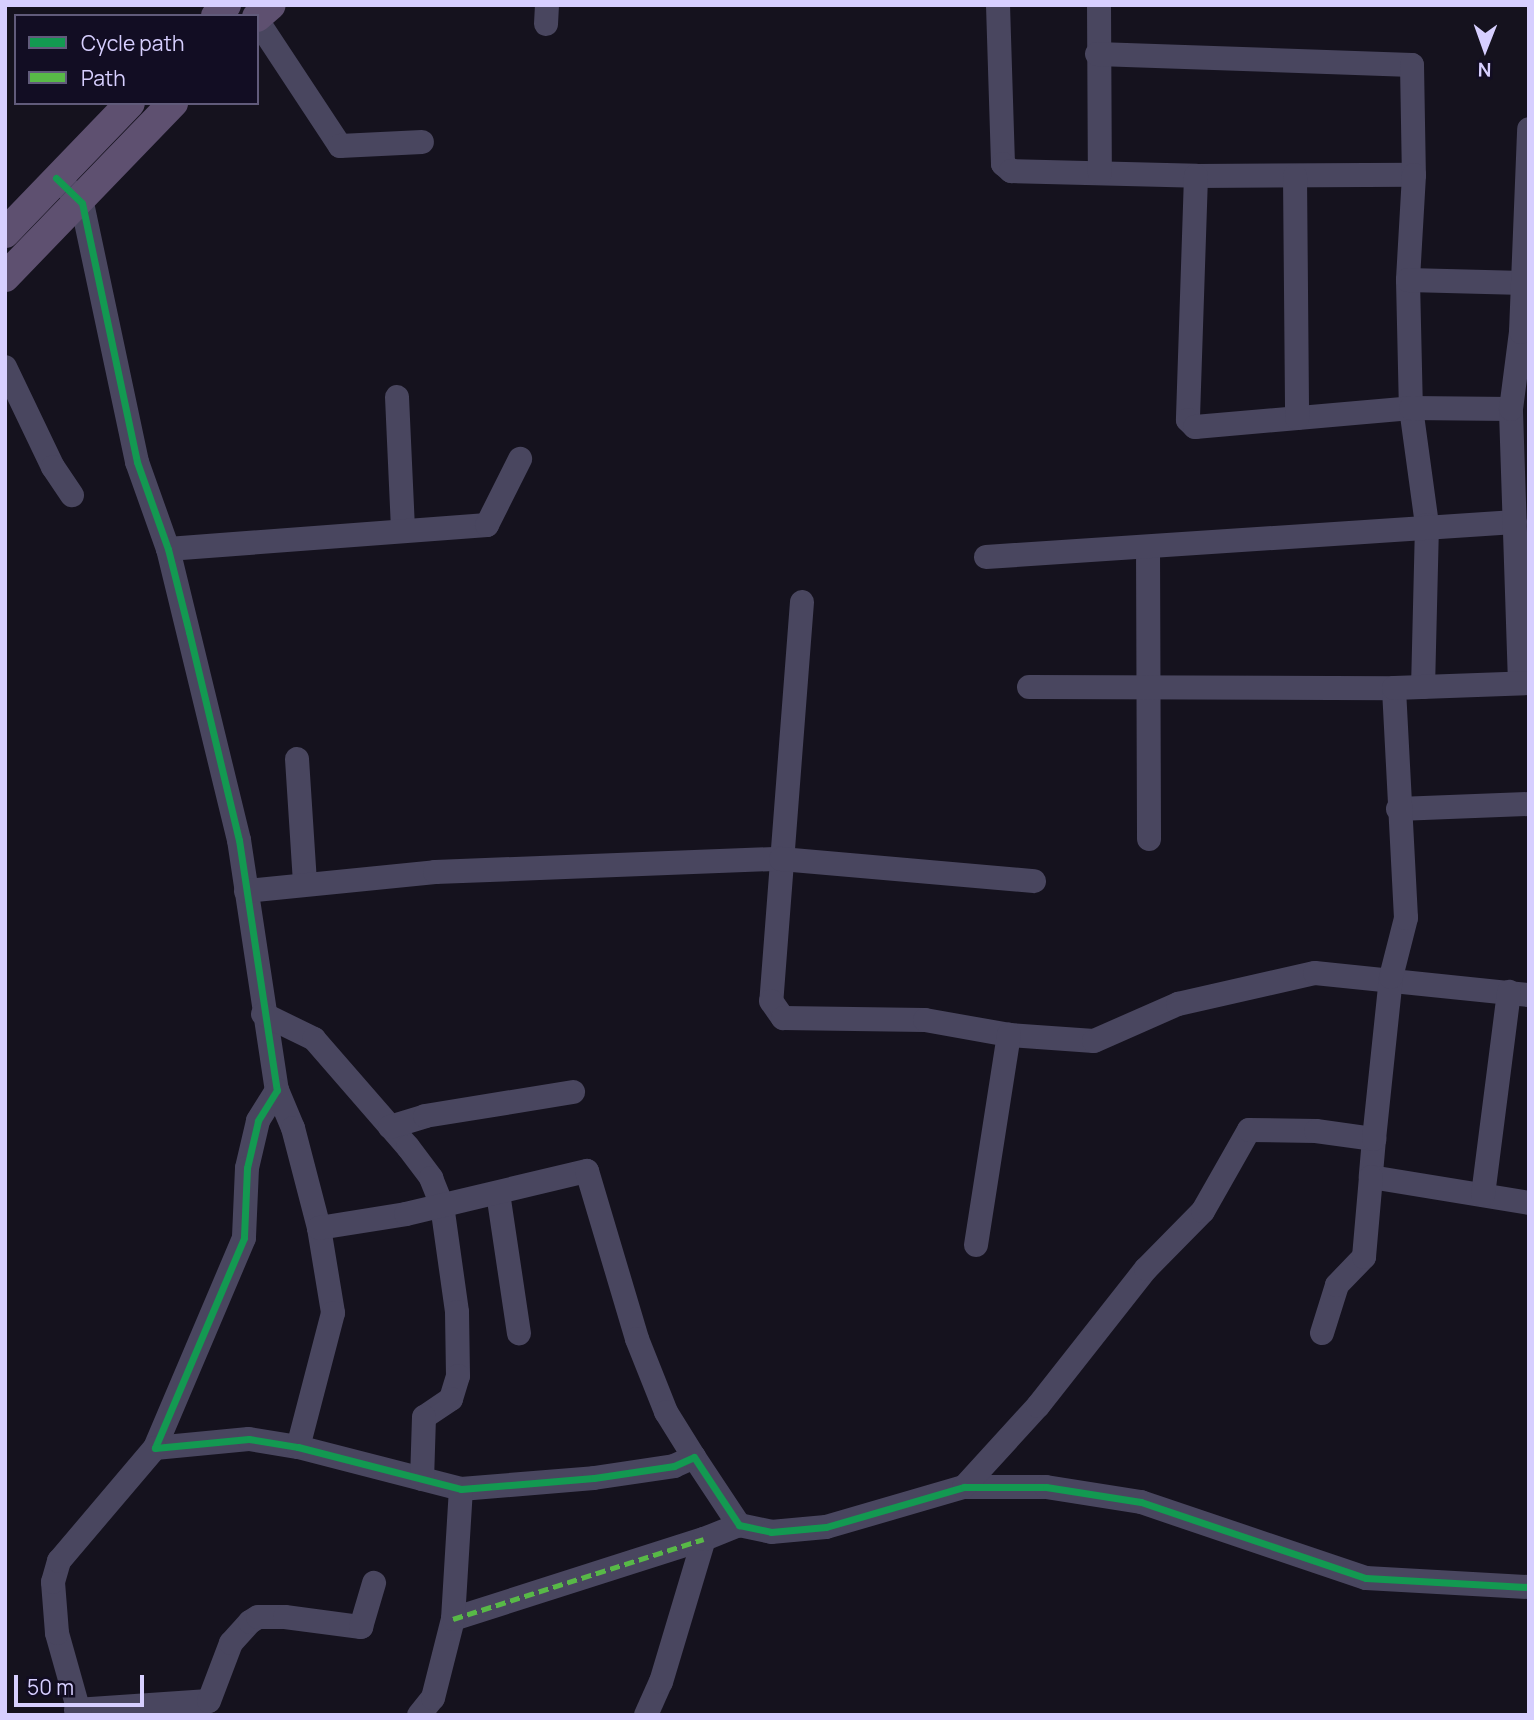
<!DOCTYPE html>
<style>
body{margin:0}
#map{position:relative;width:1534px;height:1720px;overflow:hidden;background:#15121e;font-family:Manrope,sans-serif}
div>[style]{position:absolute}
.minor>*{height:24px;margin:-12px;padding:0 12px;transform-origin:12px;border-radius:12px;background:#49465f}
.major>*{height:30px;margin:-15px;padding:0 15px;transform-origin:15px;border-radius:15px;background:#5e5070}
.quiet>*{height:5px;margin-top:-2.5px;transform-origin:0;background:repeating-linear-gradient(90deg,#58b947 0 10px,transparent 0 15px)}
.cycleway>*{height:7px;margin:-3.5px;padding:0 3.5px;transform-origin:3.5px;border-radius:3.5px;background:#139951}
span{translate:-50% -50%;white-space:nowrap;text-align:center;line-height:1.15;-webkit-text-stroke:5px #120d23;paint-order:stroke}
.frame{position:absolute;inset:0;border:7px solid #d7cfff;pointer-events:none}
.legend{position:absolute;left:14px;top:14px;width:245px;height:91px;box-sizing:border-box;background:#120d23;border:2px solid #615b7b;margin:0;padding:9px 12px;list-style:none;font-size:21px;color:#d7cfff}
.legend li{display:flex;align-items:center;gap:14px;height:35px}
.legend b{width:35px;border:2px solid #615b7b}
.north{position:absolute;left:1450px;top:14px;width:70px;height:70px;-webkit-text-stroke:5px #120d23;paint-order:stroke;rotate:181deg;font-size:19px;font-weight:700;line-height:28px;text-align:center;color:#d7cfff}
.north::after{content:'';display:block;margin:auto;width:24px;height:32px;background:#d7cfff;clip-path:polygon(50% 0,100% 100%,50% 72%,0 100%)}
.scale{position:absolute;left:14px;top:1675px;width:130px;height:32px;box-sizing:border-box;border:4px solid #d7cfff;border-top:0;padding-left:9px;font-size:21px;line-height:24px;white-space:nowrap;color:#d7cfff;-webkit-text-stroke:5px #120d23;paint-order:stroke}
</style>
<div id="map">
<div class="minor">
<i style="left:998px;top:5px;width:159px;rotate:88.2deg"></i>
<i style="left:1003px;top:164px;width:11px;rotate:41deg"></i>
<i style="left:1011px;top:171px;width:185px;rotate:1.5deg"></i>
<i style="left:1196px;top:176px;width:218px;rotate:-0.3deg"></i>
<i style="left:1099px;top:5px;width:168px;rotate:89.7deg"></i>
<i style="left:257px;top:20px;width:151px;rotate:56.6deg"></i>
<i style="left:340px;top:146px;width:82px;rotate:-2.8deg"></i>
<i style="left:546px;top:24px;width:19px;rotate:-87deg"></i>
<i style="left:1097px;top:54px;width:315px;rotate:2deg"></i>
<i style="left:1412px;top:65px;width:110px;rotate:89deg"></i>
<i style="left:1414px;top:175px;width:105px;rotate:93.3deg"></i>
<i style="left:1408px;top:280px;width:128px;rotate:88.7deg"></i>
<i style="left:1411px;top:408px;width:118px;rotate:82.2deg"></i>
<i style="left:1427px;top:525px;width:162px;rotate:91.4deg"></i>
<i style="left:1196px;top:176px;width:244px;rotate:91.9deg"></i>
<i style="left:1188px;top:420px;width:10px;rotate:45deg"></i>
<i style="left:1195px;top:427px;width:217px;rotate:-5deg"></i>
<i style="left:1411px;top:408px;width:100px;rotate:0.6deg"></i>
<i style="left:1295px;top:176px;width:242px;rotate:89.5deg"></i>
<i style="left:67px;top:188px;width:21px;rotate:45deg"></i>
<i style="left:82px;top:203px;width:265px;rotate:78deg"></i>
<i style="left:137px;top:462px;width:92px;rotate:70.4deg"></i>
<i style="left:168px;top:549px;width:300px;rotate:76.3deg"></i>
<i style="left:239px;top:840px;width:253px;rotate:81.4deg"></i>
<i style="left:277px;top:1090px;width:36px;rotate:122deg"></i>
<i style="left:258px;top:1121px;width:48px;rotate:103.2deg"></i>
<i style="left:247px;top:1168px;width:70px;rotate:92.5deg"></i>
<i style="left:244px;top:1238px;width:228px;rotate:113deg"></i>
<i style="left:155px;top:1448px;width:94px;rotate:-5.5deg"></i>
<i style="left:249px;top:1439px;width:50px;rotate:9.3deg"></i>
<i style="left:298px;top:1447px;width:168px;rotate:14.4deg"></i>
<i style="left:461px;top:1489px;width:133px;rotate:-4.7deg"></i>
<i style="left:594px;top:1478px;width:81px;rotate:-8.5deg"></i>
<i style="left:674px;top:1466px;width:22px;rotate:-24deg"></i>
<i style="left:694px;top:1457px;width:82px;rotate:56.5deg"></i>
<i style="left:739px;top:1525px;width:33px;rotate:12deg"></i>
<i style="left:771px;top:1532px;width:55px;rotate:-5.2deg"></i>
<i style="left:826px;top:1527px;width:144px;rotate:-16.2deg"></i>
<i style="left:964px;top:1487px;width:82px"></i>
<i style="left:1046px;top:1487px;width:96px;rotate:9deg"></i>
<i style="left:1141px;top:1502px;width:237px;rotate:18.7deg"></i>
<i style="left:1366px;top:1578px;width:163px;rotate:3.2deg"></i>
<i style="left:1408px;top:280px;width:116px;rotate:1.5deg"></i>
<i style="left:5px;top:367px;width:111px;rotate:64.4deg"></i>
<i style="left:53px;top:467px;width:34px;rotate:56deg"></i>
<i style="left:397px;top:397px;width:134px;rotate:87.4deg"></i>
<i style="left:1148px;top:547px;width:292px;rotate:89.8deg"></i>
<i style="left:168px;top:549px;width:320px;rotate:-4.3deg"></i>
<i style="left:487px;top:525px;width:74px;rotate:-63.4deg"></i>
<i style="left:986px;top:557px;width:530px;rotate:-3.79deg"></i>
<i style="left:802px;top:602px;width:400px;rotate:94.4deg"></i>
<i style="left:771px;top:1001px;width:21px;rotate:55deg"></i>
<i style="left:783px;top:1018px;width:142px;rotate:0.8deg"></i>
<i style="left:925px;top:1020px;width:85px;rotate:10.1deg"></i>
<i style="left:1009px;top:1035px;width:85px;rotate:4deg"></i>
<i style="left:1094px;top:1041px;width:92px;rotate:-23.8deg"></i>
<i style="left:1178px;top:1004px;width:140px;rotate:-12.8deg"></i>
<i style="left:1315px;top:973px;width:215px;rotate:5.9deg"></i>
<i style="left:1520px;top:683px;width:274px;rotate:-91.9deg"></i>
<i style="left:1511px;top:409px;width:78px;rotate:-82.6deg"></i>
<i style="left:1521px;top:332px;width:203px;rotate:-87.7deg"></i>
<i style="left:1029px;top:687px;width:365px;rotate:0.2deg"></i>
<i style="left:297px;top:759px;width:123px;rotate:86.3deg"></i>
<i style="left:1398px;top:809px;width:131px;rotate:-2.2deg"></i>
<i style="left:246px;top:891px;width:190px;rotate:-5.7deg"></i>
<i style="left:435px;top:872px;width:346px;rotate:-2.2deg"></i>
<i style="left:781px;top:859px;width:254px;rotate:5deg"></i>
<i style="left:263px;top:1014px;width:57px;rotate:26.1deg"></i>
<i style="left:314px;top:1039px;width:143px;rotate:49deg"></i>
<i style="left:408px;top:1147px;width:39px;rotate:53deg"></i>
<i style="left:431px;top:1178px;width:29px;rotate:68deg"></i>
<i style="left:442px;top:1205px;width:108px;rotate:82deg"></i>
<i style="left:457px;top:1312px;width:64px;rotate:89.1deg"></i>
<i style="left:458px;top:1376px;width:24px;rotate:107deg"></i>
<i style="left:451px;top:1399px;width:32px;rotate:146deg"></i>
<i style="left:424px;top:1417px;width:62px;rotate:91.8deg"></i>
<i style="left:277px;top:1090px;width:41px;rotate:67.2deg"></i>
<i style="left:293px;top:1128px;width:103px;rotate:75.4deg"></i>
<i style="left:319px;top:1228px;width:86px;rotate:80.6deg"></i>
<i style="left:333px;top:1313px;width:138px;rotate:104.6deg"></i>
<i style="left:390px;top:1127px;width:37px;rotate:-17deg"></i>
<i style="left:425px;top:1116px;width:150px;rotate:-9.2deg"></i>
<i style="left:1374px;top:1139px;width:38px;rotate:95deg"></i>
<i style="left:1371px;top:1177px;width:160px;rotate:9.3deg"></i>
<i style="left:498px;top:1193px;width:142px;rotate:81.5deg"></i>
<i style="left:1483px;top:1195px;width:205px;rotate:-82.7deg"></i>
<i style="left:319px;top:1228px;width:88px;rotate:-9.1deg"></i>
<i style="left:406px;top:1214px;width:186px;rotate:-13.4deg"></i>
<i style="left:587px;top:1171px;width:175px;rotate:73.4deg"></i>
<i style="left:637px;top:1339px;width:79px;rotate:68.3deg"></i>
<i style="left:666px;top:1412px;width:53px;rotate:58.1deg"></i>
<i style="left:976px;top:1245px;width:213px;rotate:-81.1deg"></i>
<i style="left:1322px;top:1333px;width:50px;rotate:-72.6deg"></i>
<i style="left:1337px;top:1285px;width:39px;rotate:-46deg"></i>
<i style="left:1364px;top:1257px;width:80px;rotate:-85deg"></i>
<i style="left:964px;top:1487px;width:110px;rotate:-47.6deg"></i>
<i style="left:1038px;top:1406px;width:174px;rotate:-51.8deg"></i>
<i style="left:1146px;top:1269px;width:81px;rotate:-45.5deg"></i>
<i style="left:1203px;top:1211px;width:93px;rotate:-60.4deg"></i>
<i style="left:1249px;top:1130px;width:67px;rotate:0.9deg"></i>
<i style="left:1316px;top:1131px;width:59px;rotate:7.9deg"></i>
<i style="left:1374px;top:1139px;width:163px;rotate:-84deg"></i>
<i style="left:1391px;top:977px;width:61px;rotate:-75.7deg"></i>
<i style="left:1406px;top:918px;width:230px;rotate:-93deg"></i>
<i style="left:1394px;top:688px;width:135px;rotate:-2.1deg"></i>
<i style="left:453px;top:1619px;width:263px;rotate:-17.7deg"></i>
<i style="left:76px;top:1710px;width:133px;rotate:-3.9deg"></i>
<i style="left:209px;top:1701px;width:62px;rotate:-69.2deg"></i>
<i style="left:231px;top:1643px;width:28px;rotate:-48deg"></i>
<i style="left:250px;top:1622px;width:9px;rotate:-32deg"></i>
<i style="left:258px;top:1617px;width:27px"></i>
<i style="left:285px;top:1617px;width:77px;rotate:7.5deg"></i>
<i style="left:361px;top:1627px;width:46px;rotate:-73.5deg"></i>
<i style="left:80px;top:1715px;width:85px;rotate:-105.7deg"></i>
<i style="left:57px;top:1633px;width:51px;rotate:-94.5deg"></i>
<i style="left:53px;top:1582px;width:22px;rotate:-74deg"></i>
<i style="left:59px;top:1561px;width:148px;rotate:-49.7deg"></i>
<i style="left:419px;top:1715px;width:22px;rotate:-51deg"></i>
<i style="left:433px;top:1698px;width:81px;rotate:-75.8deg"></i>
<i style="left:453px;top:1619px;width:130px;rotate:-86.5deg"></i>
<i style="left:646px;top:1715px;width:36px;rotate:-66deg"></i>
<i style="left:661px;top:1682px;width:149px;rotate:-73.3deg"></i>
<i style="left:704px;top:1539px;width:38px;rotate:-22deg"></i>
</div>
<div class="major">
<i style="left:216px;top:16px;width:15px;rotate:-48deg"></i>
<i style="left:257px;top:17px;width:18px;rotate:-41deg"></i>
<i style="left:5px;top:233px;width:180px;rotate:-46.1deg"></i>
<i style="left:5px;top:277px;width:242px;rotate:-46deg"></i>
</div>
<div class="quiet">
<i style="left:453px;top:1619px;width:263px;rotate:-17.7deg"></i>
</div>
<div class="cycleway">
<i style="left:56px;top:178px;width:36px;rotate:44deg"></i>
<i style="left:82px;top:203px;width:265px;rotate:78deg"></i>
<i style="left:137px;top:462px;width:92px;rotate:70.4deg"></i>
<i style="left:168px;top:549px;width:86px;rotate:75.8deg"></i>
<i style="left:189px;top:632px;width:214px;rotate:76.5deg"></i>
<i style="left:239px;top:840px;width:253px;rotate:81.4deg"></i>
<i style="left:277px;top:1090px;width:36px;rotate:122deg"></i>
<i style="left:258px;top:1121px;width:48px;rotate:103.2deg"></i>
<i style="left:247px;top:1168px;width:70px;rotate:92.5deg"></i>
<i style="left:244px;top:1238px;width:228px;rotate:113deg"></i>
<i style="left:155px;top:1448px;width:94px;rotate:-5.5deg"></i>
<i style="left:249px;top:1439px;width:50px;rotate:9.3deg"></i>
<i style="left:298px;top:1447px;width:168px;rotate:14.4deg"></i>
<i style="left:461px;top:1489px;width:133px;rotate:-4.7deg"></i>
<i style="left:594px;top:1478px;width:81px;rotate:-8.5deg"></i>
<i style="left:674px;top:1466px;width:22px;rotate:-24deg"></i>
<i style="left:694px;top:1457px;width:82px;rotate:56.5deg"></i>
<i style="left:739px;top:1525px;width:33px;rotate:12deg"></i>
<i style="left:771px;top:1532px;width:55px;rotate:-5.2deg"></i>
<i style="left:826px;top:1527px;width:144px;rotate:-16.2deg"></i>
<i style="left:964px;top:1487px;width:82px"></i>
<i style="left:1046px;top:1487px;width:96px;rotate:9deg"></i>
<i style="left:1141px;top:1502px;width:237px;rotate:18.7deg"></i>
<i style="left:1366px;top:1578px;width:163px;rotate:3.2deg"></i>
</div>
<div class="frame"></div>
<ul class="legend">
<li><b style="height:9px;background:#139951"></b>Cycle path</li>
<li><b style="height:9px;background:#58b947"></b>Path</li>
</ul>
<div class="north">N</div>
<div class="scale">50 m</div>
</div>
